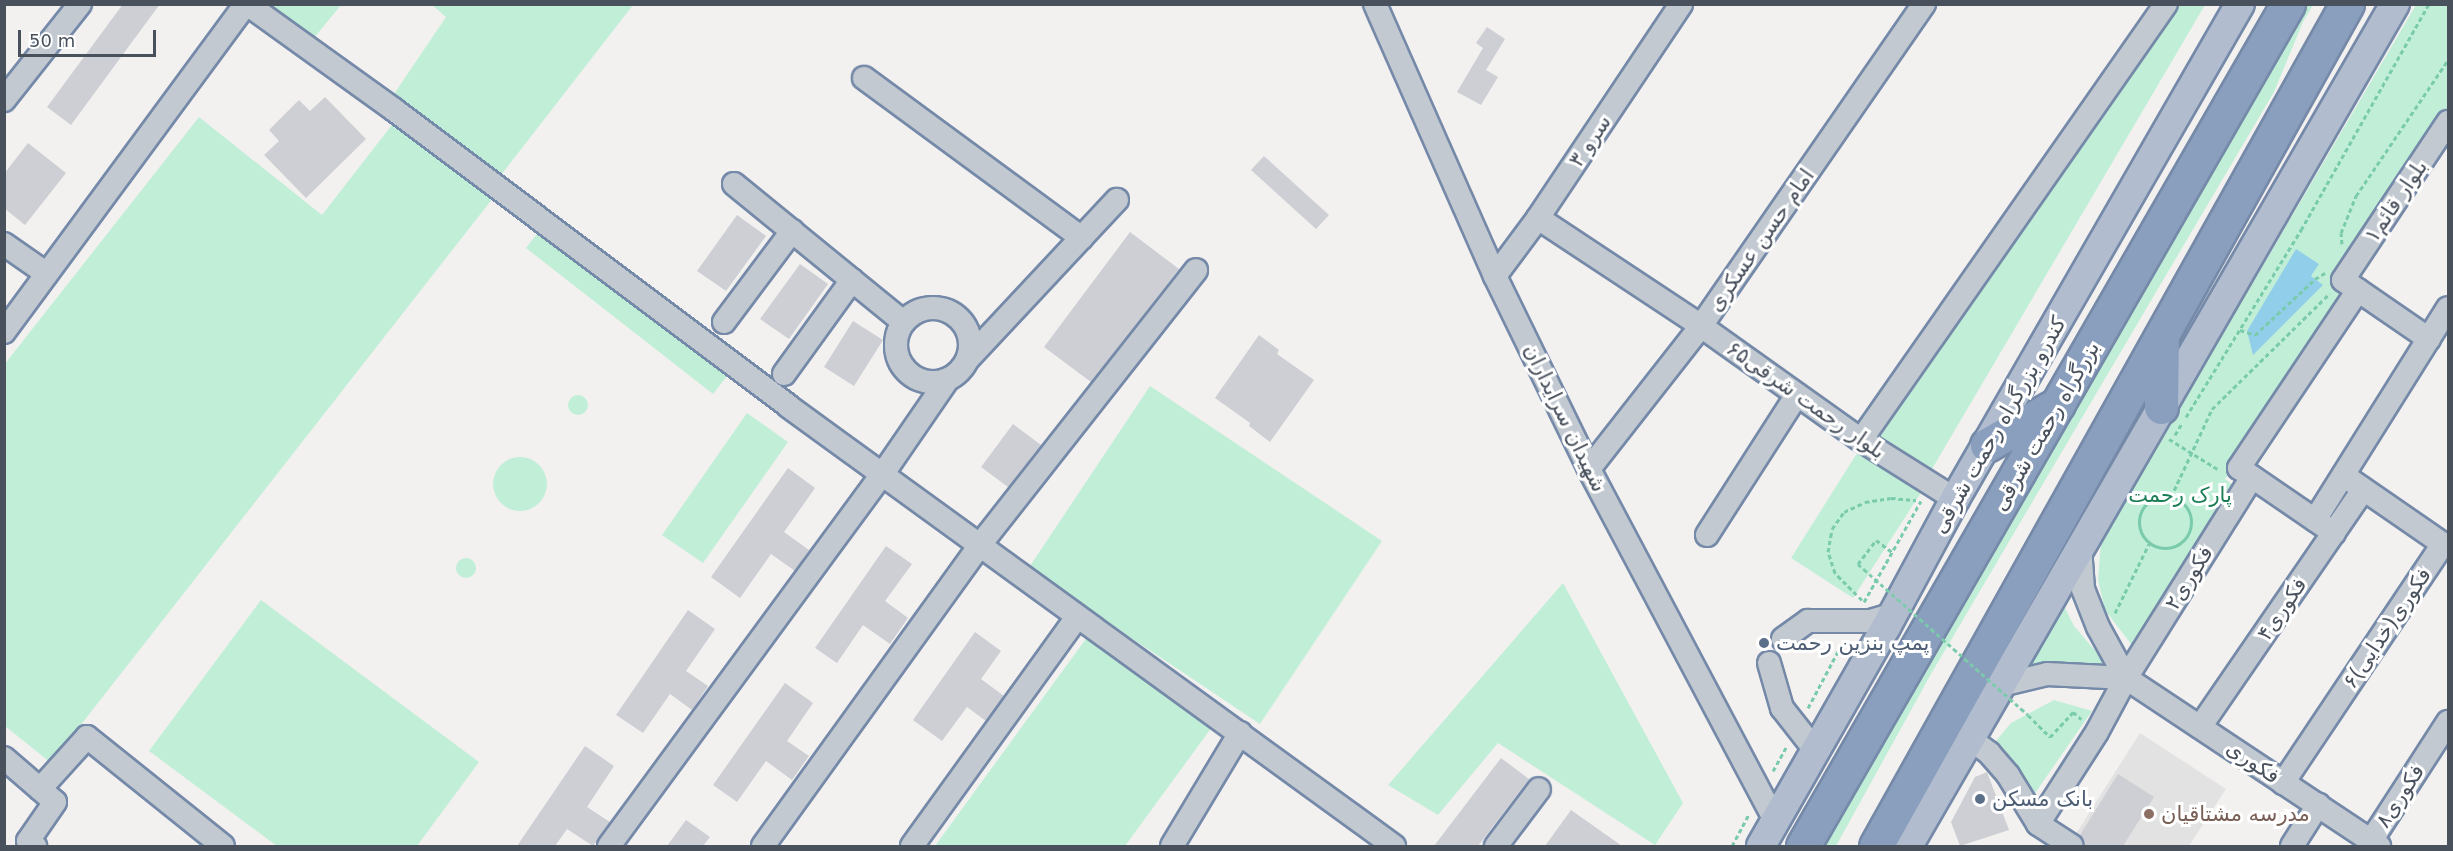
<!DOCTYPE html>
<meta charset="utf-8">
<style>
body{margin:0}
#map{position:relative;width:2453px;height:851px;overflow:hidden;background:#f3f1f0;font-family:"DejaVu Sans","Noto Naskh Arabic",sans-serif}
div>[style]{position:absolute}
.education>*{inset:0;background:#e3e2e2}
.green>*{inset:0;background:#c1eed7}
.round{border-radius:50%}
.water>*{inset:0;background:#90cee9}
.building>*{inset:0;background:#cdcfd4}
.path>*{height:3px;margin-top:-1.5px;transform-origin:0;background:repeating-linear-gradient(90deg,#7acbab 0 4.5px,transparent 0 7.5px)}
.path>.ring{margin:-1.5px;padding:0;box-sizing:content-box;background:none;border:3px solid #7acbab;border-radius:50%}
.roads{filter:drop-shadow(2px 0 #7589a8) drop-shadow(-2px 0 #7589a8) drop-shadow(0 2px #7589a8) drop-shadow(0 -2px #7589a8)}
.minor>*{height:22px;margin:-11px;padding:0 11px;transform-origin:11px;border-radius:11px;background:#c2c9d1}
.minor>.ring{margin:-11px;padding:0;box-sizing:content-box;background:none;border:22px solid #c2c9d1;border-radius:50%}
.major>*{height:28px;margin:-14px;padding:0 14px;transform-origin:14px;border-radius:14px;background:#b1bdce}
.highway>*{height:33px;margin:-16.5px;padding:0 16.5px;transform-origin:16.5px;border-radius:16.5px;background:#8a9ebd}
.path-bridge>*{height:3px;margin-top:-1.5px;transform-origin:0;background:repeating-linear-gradient(90deg,#7acbab 0 4.5px,transparent 0 7.5px)}
.dots>*{width:16px;height:16px;translate:-50% -50%;box-sizing:border-box;border:3px solid #fff;border-radius:50%}
span{translate:-50% -50%;white-space:nowrap;text-align:center;line-height:1.15;-webkit-text-stroke:6px #fff;paint-order:stroke}
.street-label{font-size:21px;color:#49515d}
.park-label{font-size:21px;color:#1b7d55}
.service-label{font-size:21px;color:#4e5e75}
.left{translate:0 -50%;text-align:left}
.education-label{font-size:21px;color:#785e54}
.frame{position:absolute;inset:0;border:6px solid #49515d;pointer-events:none}
.scale{position:absolute;left:18px;top:30px;width:138px;height:27px;box-sizing:border-box;border:3px solid #49515d;border-top:0;padding-left:8px;font-size:18px;line-height:21px;white-space:nowrap;color:#49515d;-webkit-text-stroke:4px #fff;paint-order:stroke}
</style>
<div id="map">
<div class="education">
<i style="clip-path:polygon(2140px 733px,2226px 789px,2189px 846px,2083px 846px,2072px 840px)"></i>
</div>
<div class="green">
<i style="clip-path:polygon(262px 5px,341px 5px,314px 38px)"></i>
<i style="clip-path:polygon(432px 5px,633px 5px,501px 175px,394px 94px,446px 17px)"></i>
<i style="clip-path:polygon(2173px 5px,2205px 5px,1932px 469px,1880px 437px)"></i>
<i style="clip-path:polygon(2306px 5px,2313px 5px,2303px 22px,2274px 92px,1931px 674px,1836px 846px,1815px 846px)"></i>
<i style="clip-path:polygon(2416px 5px,2448px 5px,2448px 111px,2343px 280px,2340px 294px,2348px 299px,2225px 479px,2240px 490px,2134px 648px,2105px 610px,2098px 580px,2101px 541px)"></i>
<i style="clip-path:polygon(199px 117px,322px 215px,395px 121px,493px 198px,51px 763px,5px 726px,4px 365px)"></i>
<i style="clip-path:polygon(544px 225px,731px 371px,713px 394px,526px 248px)"></i>
<i style="clip-path:polygon(1150px 386px,1382px 541px,1260px 724px,1028px 569px)"></i>
<i class="round" style="left:568px;top:395px;width:20px;height:20px"></i>
<i style="clip-path:polygon(747px 413px,788px 442px,703px 563px,662px 535px)"></i>
<i style="clip-path:polygon(1859px 450px,1922px 491px,1853px 598px,1791px 558px)"></i>
<i class="round" style="left:493px;top:457px;width:54px;height:54px"></i>
<i class="round" style="left:456px;top:558px;width:20px;height:20px"></i>
<i style="clip-path:polygon(1563px 583px,1683px 803px,1655px 845px,1498px 743px,1438px 815px,1388px 785px)"></i>
<i style="clip-path:polygon(261px 600px,479px 762px,417px 846px,277px 846px,149px 751px)"></i>
<i style="clip-path:polygon(2061px 600px,2074px 626px,2116px 675px,2066px 662px,2018px 667px)"></i>
<i style="clip-path:polygon(1088px 636px,1212px 727px,1125px 846px,935px 846px)"></i>
<i style="clip-path:polygon(2054px 700px,2092px 711px,2031px 799px,1990px 748px,2011px 723px)"></i>
</div>
<div class="water">
<i style="clip-path:polygon(2296px 249px,2319px 264px,2311px 276px,2323px 285px,2253px 355px,2247px 331px)"></i>
</div>
<div class="building">
<i style="clip-path:polygon(123px 4px,160px 4px,71px 125px,47px 107px)"></i>
<i style="clip-path:polygon(1487px 27px,1505px 39px,1486px 70px,1498px 77px,1481px 105px,1457px 92px,1483px 48px,1476px 43px)"></i>
<i style="clip-path:polygon(325px 97px,366px 139px,306px 198px,264px 155px,279px 141px,269px 130px,299px 100px,310px 111px)"></i>
<i style="clip-path:polygon(28px 143px,66px 173px,25px 225px,4px 208px,4px 174px)"></i>
<i style="clip-path:polygon(1264px 156px,1329px 215px,1316px 229px,1251px 170px)"></i>
<i style="clip-path:polygon(737px 215px,766px 236px,726px 291px,697px 271px)"></i>
<i style="clip-path:polygon(1130px 232px,1179px 269px,1091px 382px,1044px 347px)"></i>
<i style="clip-path:polygon(800px 264px,828px 284px,789px 339px,760px 319px)"></i>
<i style="clip-path:polygon(853px 321px,883px 340px,854px 386px,824px 367px)"></i>
<i style="clip-path:polygon(1259px 335px,1279px 350px,1277px 354px,1314px 380px,1270px 442px,1249px 426px,1250px 423px,1215px 398px)"></i>
<i style="clip-path:polygon(1013px 424px,1041px 445px,1008px 487px,981px 467px)"></i>
<i style="clip-path:polygon(788px 468px,815px 488px,784px 532px,809px 550px,795px 571px,771px 554px,740px 598px,711px 577px)"></i>
<i style="clip-path:polygon(886px 546px,912px 564px,885px 601px,908px 618px,890px 644px,863px 625px,837px 663px,815px 648px)"></i>
<i style="clip-path:polygon(688px 610px,715px 629px,686px 671px,708px 686px,692px 710px,670px 694px,643px 733px,616px 715px)"></i>
<i style="clip-path:polygon(975px 632px,1001px 651px,981px 679px,1004px 696px,986px 721px,967px 707px,942px 741px,913px 720px)"></i>
<i style="clip-path:polygon(785px 683px,813px 703px,787px 741px,809px 756px,792px 780px,766px 761px,737px 802px,713px 785px)"></i>
<i style="clip-path:polygon(585px 746px,614px 766px,587px 807px,610px 822px,597px 841px,593px 846px,567px 829px,555px 846px,517px 846px)"></i>
<i style="clip-path:polygon(1501px 758px,1529px 779px,1478px 846px,1434px 846px)"></i>
<i style="clip-path:polygon(1987px 772px,2009px 830px,1960px 846px,1951px 822px,1975px 777px)"></i>
<i style="clip-path:polygon(2118px 774px,2154px 797px,2123px 846px,2085px 846px,2080px 835px)"></i>
<i style="clip-path:polygon(1571px 810px,1622px 846px,1545px 846px)"></i>
<i style="clip-path:polygon(686px 820px,710px 837px,703px 846px,667px 846px)"></i>
</div>
<div class="path">
<i style="left:2342px;top:244px;width:11px;rotate:-95deg"></i>
<i style="left:2341px;top:233px;width:40px;rotate:-68deg"></i>
<i style="left:2356px;top:196px;width:164px;rotate:-55.9deg"></i>
<i style="left:2240px;top:330px;width:16px;rotate:18deg"></i>
<i style="left:2255px;top:335px;width:82px;rotate:-43deg"></i>
<i style="left:2315px;top:279px;width:12px;rotate:-31deg"></i>
<i style="left:2186px;top:417px;width:220px;rotate:-58.4deg"></i>
<i style="left:2301px;top:230px;width:260px;rotate:-60.5deg"></i>
<i style="left:2175px;top:435px;width:14px;rotate:-60deg"></i>
<i style="left:2169px;top:439px;width:59px;rotate:31.8deg"></i>
<i class="ring" style="left:2139px;top:496px;width:49px;height:49px"></i>
<i style="left:2171px;top:497px;width:97px;rotate:-65deg"></i>
<i style="left:2212px;top:409px;width:165px;rotate:-44.5deg"></i>
<i style="left:1858px;top:564px;width:30px;rotate:-53deg"></i>
<i style="left:1876px;top:540px;width:20px;rotate:37deg"></i>
<i style="left:1862px;top:600px;width:38px;rotate:-135deg"></i>
<i style="left:1835px;top:573px;width:22px;rotate:-108deg"></i>
<i style="left:1828px;top:552px;width:23px;rotate:-80deg"></i>
<i style="left:1832px;top:529px;width:21px;rotate:-55deg"></i>
<i style="left:1844px;top:512px;width:23px;rotate:-25deg"></i>
<i style="left:1865px;top:502px;width:26px;rotate:-9deg"></i>
<i style="left:1891px;top:498px;width:25px;rotate:5deg"></i>
<i style="left:1864px;top:602px;width:116px;rotate:-60.6deg"></i>
<i style="left:2115px;top:613px;width:77px;rotate:-63.8deg"></i>
<i style="left:1808px;top:708px;width:77px;rotate:-62.1deg"></i>
<i style="left:2028px;top:715px;width:31px;rotate:45deg"></i>
<i style="left:2050px;top:737px;width:34px;rotate:-47deg"></i>
<i style="left:2073px;top:712px;width:11px;rotate:41deg"></i>
<i style="left:1773px;top:771px;width:29px;rotate:-61deg"></i>
<i style="left:1732px;top:846px;width:36px;rotate:-62deg"></i>
</div>
<div class="roads">
<div class="minor">
<i style="left:247px;top:4px;width:180px;rotate:35.7deg"></i>
<i style="left:393px;top:109px;width:494px;rotate:36.9deg"></i>
<i style="left:788px;top:406px;width:749px;rotate:35.98deg"></i>
<i style="left:1375px;top:4px;width:297px;rotate:66.2deg"></i>
<i style="left:1495px;top:276px;width:215px;rotate:64deg"></i>
<i style="left:1589px;top:469px;width:397px;rotate:62.1deg"></i>
<i style="left:864px;top:78px;width:270px;rotate:36.3deg"></i>
<i style="left:4px;top:100px;width:122px;rotate:-51.6deg"></i>
<i style="left:734px;top:184px;width:218px;rotate:39.2deg"></i>
<i style="left:1538px;top:218px;width:196px;rotate:33.5deg"></i>
<i style="left:1701px;top:326px;width:196px;rotate:35.5deg"></i>
<i style="left:1861px;top:440px;width:111px;rotate:32.1deg"></i>
<i style="left:4px;top:244px;width:52px;rotate:34.9deg"></i>
<i style="left:1495px;top:276px;width:72px;rotate:-53.4deg"></i>
<i style="left:1538px;top:218px;width:257px;rotate:-56.2deg"></i>
<i class="ring" style="left:896px;top:308px;width:52px;height:52px"></i>
<i style="left:724px;top:322px;width:114px;rotate:-53.2deg"></i>
<i style="left:4px;top:332px;width:408px;rotate:-53.6deg"></i>
<i style="left:2429px;top:339px;width:104px;rotate:-145.5deg"></i>
<i style="left:2343px;top:280px;width:190px;rotate:-56.4deg"></i>
<i style="left:968px;top:359px;width:218px;rotate:-46.9deg"></i>
<i style="left:784px;top:374px;width:116px;rotate:-54.1deg"></i>
<i style="left:1861px;top:440px;width:532px;rotate:-55.03deg"></i>
<i style="left:1589px;top:469px;width:182px;rotate:-51.9deg"></i>
<i style="left:1701px;top:326px;width:392px;rotate:-55.3deg"></i>
<i style="left:2315px;top:520px;width:250px;rotate:-57.9deg"></i>
<i style="left:2334px;top:533px;width:115px;rotate:-145.6deg"></i>
<i style="left:2239px;top:468px;width:214px;rotate:-56.2deg"></i>
<i style="left:1707px;top:535px;width:166px;rotate:-57.3deg"></i>
<i style="left:2080px;top:547px;width:42px;rotate:85.9deg"></i>
<i style="left:2083px;top:589px;width:41px;rotate:68.5deg"></i>
<i style="left:2098px;top:627px;width:58px;rotate:61.2deg"></i>
<i style="left:2126px;top:678px;width:304px;rotate:33.6deg"></i>
<i style="left:1783px;top:639px;width:31px;rotate:-36deg"></i>
<i style="left:1808px;top:621px;width:62px"></i>
<i style="left:1870px;top:621px;width:25px;rotate:-16deg"></i>
<i style="left:1769px;top:663px;width:47px;rotate:73.9deg"></i>
<i style="left:1782px;top:708px;width:53px;rotate:51.8deg"></i>
<i style="left:2001px;top:685px;width:47px;rotate:-13.4deg"></i>
<i style="left:2047px;top:674px;width:79px;rotate:2.9deg"></i>
<i style="left:2200px;top:727px;width:288px;rotate:-55.5deg"></i>
<i style="left:1970px;top:739px;width:24px;rotate:36deg"></i>
<i style="left:1989px;top:753px;width:29px;rotate:49deg"></i>
<i style="left:2008px;top:775px;width:57px;rotate:58.5deg"></i>
<i style="left:2038px;top:824px;width:40px;rotate:32.9deg"></i>
<i style="left:4px;top:758px;width:67px;rotate:40.8deg"></i>
<i style="left:55px;top:802px;width:47px;rotate:124.7deg"></i>
<i style="left:28px;top:841px;width:9px;rotate:36deg"></i>
<i style="left:2283px;top:783px;width:288px;rotate:-56.2deg"></i>
<i style="left:2443px;top:544px;width:121px;rotate:-145.4deg"></i>
<i style="left:40px;top:789px;width:70px;rotate:-47.9deg"></i>
<i style="left:87px;top:737px;width:174px;rotate:38.7deg"></i>
<i style="left:2038px;top:824px;width:109px;rotate:-57.3deg"></i>
<i style="left:2097px;top:732px;width:61px;rotate:-61.8deg"></i>
<i style="left:2126px;top:678px;width:237px;rotate:-57.9deg"></i>
<i style="left:2371px;top:841px;width:142px;rotate:-57.1deg"></i>
<i style="left:609px;top:846px;width:461px;rotate:-53.7deg"></i>
<i style="left:882px;top:475px;width:116px;rotate:-55.5deg"></i>
<i style="left:763px;top:846px;width:370px;rotate:-54.2deg"></i>
<i style="left:979px;top:546px;width:351px;rotate:-51.8deg"></i>
<i style="left:912px;top:846px;width:282px;rotate:-54.2deg"></i>
<i style="left:1172px;top:846px;width:132px;rotate:-59deg"></i>
<i style="left:1496px;top:846px;width:71px;rotate:-53deg"></i>
<i style="left:2292px;top:846px;width:49px;rotate:-57.6deg"></i>
</div>
<div class="major">
<i style="left:1761px;top:846px;width:252px;rotate:-60.3deg"></i>
<i style="left:1886px;top:627px;width:145px;rotate:-61.7deg"></i>
<i style="left:1955px;top:499px;width:571px;rotate:-60.07deg"></i>
<i style="left:1908px;top:846px;width:973px;rotate:-59.96deg"></i>
</div>
<div class="highway">
<i style="left:2161px;top:407px;width:68px;rotate:-89.2deg"></i>
<i style="left:1987px;top:445px;width:82px;rotate:-30deg"></i>
<i style="left:1803px;top:846px;width:972px;rotate:-60.06deg"></i>
<i style="left:1876px;top:846px;width:965px;rotate:-60.78deg"></i>
</div>
</div>
<div class="path-bridge">
<i style="left:1858px;top:564px;width:227px;rotate:41.6deg"></i>
</div>
<div class="dots">
<i style="left:1764px;top:643px;background:#5c6f8a"></i>
<i style="left:1980px;top:799px;background:#5c6f8a"></i>
<i style="left:2149px;top:814px;background:#8d6e63"></i>
</div>
<div class="street-label">
<span style="left:1590px;top:141px;rotate:-56deg">سرو ۳</span>
<span style="left:2396px;top:201px;rotate:-56deg">بلوار قائم۱</span>
<span style="left:1761px;top:240px;rotate:-55deg">امام حسن عسکری</span>
<span style="left:1806px;top:400px;rotate:35deg">بلوار رحمت شرقی۶۵</span>
<span style="left:1565px;top:418px;rotate:64deg">شهیدان سرایداران</span>
<span style="left:1999px;top:425px;rotate:-60deg">کندرو بزرگراه رحمت شرقی</span>
<span style="left:2046px;top:426px;rotate:-60deg">بزرگراه رحمت شرقی</span>
<span style="left:2189px;top:578px;rotate:-58deg">فکوری۲</span>
<span style="left:2282px;top:609px;rotate:-56deg">فکوری۴</span>
<span style="left:2387px;top:628px;rotate:-56deg">۶فکوری(خدایی)</span>
<span style="left:2253px;top:762px;rotate:34deg">فکوری</span>
<span style="left:2400px;top:796px;rotate:-57deg">فکوری۸</span>
</div>
<div class="park-label">
<span style="left:2180px;top:495px">پارک رحمت</span>
</div>
<div class="service-label">
<span class="left" style="left:1776px;top:643px">پمپ بنزین رحمت</span>
<span class="left" style="left:1992px;top:799px">بانک مسکن</span>
</div>
<div class="education-label">
<span class="left" style="left:2161px;top:814px">مدرسه مشتاقیان</span>
</div>
<div class="frame"></div>
<div class="scale">50 m</div>
</div>
